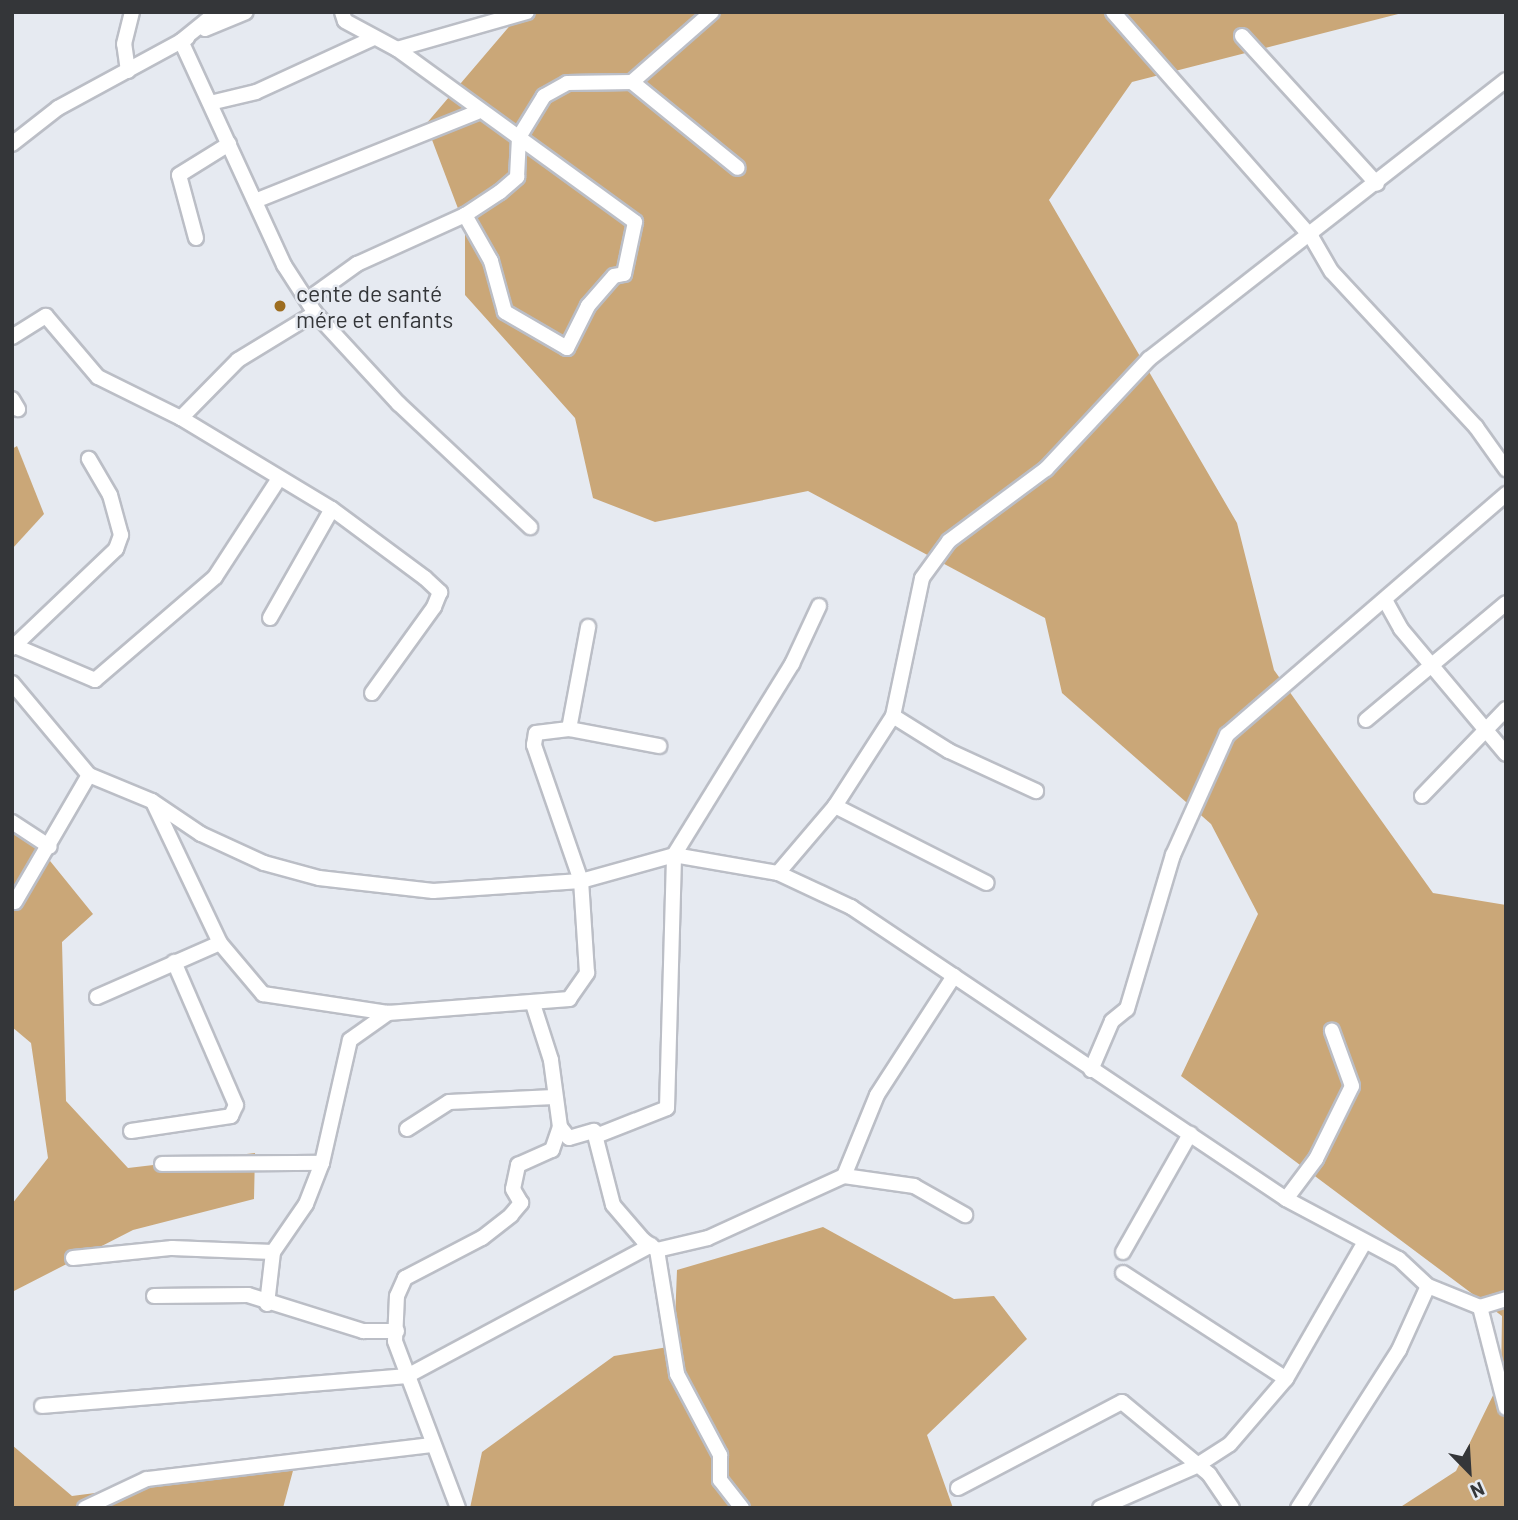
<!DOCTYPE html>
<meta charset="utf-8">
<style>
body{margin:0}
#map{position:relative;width:1518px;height:1520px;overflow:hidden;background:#e6eaf1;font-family:Barlow,sans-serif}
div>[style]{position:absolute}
.forest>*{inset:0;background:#caa778}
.roads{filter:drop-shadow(2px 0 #bbbec6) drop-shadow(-2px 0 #bbbec6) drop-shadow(0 2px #bbbec6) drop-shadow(0 -2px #bbbec6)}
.minor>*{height:14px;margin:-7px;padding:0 7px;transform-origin:7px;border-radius:7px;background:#fff}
.dots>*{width:19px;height:19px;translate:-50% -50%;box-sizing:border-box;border:4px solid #e6eaf1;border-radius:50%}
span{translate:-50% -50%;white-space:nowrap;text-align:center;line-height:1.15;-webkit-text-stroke:5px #e6eaf1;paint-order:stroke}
.poi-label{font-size:23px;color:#343639}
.left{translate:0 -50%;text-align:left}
.frame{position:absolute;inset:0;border:14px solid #343639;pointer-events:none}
.north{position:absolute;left:1434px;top:1436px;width:70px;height:70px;-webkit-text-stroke:5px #e6eaf1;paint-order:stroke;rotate:156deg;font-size:19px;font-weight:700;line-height:28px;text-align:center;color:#343639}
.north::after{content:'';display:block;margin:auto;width:24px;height:32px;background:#343639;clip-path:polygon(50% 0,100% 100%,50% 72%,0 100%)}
</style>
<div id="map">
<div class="forest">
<i style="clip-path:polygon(509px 12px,1406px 12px,1132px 82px,1049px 200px,1237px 523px,1274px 670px,1433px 893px,1506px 905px,1506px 1508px,1399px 1508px,1456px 1471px,1501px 1379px,1502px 1316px,1181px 1076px,1258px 914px,1211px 824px,1062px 693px,1045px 618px,808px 491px,655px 522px,593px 498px,575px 418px,465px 295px,465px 227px,426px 124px,513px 22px)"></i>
<i style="clip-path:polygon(17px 446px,44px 514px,12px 549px,12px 449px)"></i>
<i style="clip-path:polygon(12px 814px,93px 914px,62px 942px,66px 1101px,128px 1168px,255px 1153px,254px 1199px,133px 1230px,12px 1292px,12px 1204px,48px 1158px,31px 1043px,12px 1027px)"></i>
<i style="clip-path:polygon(823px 1227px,954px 1299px,994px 1296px,1027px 1339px,927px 1435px,953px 1508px,470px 1508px,482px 1452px,614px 1356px,674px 1346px,677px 1270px)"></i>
<i style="clip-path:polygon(12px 1445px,72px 1496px,294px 1467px,283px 1508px,12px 1508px)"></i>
</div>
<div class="roads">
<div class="minor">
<i style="left:217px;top:12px;width:46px;rotate:141.1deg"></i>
<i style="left:181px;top:41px;width:247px;rotate:65.3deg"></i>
<i style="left:284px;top:265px;width:57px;rotate:57.1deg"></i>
<i style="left:315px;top:313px;width:124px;rotate:47.3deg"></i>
<i style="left:399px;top:404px;width:180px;rotate:43.2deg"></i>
<i style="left:342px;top:12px;width:9px;rotate:72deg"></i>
<i style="left:345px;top:21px;width:59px;rotate:28.3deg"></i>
<i style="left:397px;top:49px;width:135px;rotate:-15.9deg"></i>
<i style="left:1113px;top:12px;width:301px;rotate:48.6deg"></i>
<i style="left:1312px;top:238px;width:39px;rotate:60deg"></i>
<i style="left:1332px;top:272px;width:212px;rotate:47.1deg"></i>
<i style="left:1476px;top:427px;width:52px;rotate:54.5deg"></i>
<i style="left:205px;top:29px;width:44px;rotate:-22.5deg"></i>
<i style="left:1242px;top:36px;width:200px;rotate:47.6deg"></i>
<i style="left:397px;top:49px;width:294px;rotate:36deg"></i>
<i style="left:635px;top:222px;width:53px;rotate:101.9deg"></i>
<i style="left:624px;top:274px;width:10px;rotate:169deg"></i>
<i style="left:614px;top:276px;width:40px;rotate:131deg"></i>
<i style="left:588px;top:306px;width:47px;rotate:116.6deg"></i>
<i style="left:567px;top:348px;width:72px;rotate:-149.9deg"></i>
<i style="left:505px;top:312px;width:53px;rotate:-105.4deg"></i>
<i style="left:491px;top:261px;width:53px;rotate:-119.5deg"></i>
<i style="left:128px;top:71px;width:27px;rotate:-98deg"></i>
<i style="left:124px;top:44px;width:33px;rotate:-76deg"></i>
<i style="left:632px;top:82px;width:106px;rotate:-41.2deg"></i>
<i style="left:210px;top:103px;width:47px;rotate:-13.4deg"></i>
<i style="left:256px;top:92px;width:128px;rotate:-24.6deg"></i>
<i style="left:12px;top:144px;width:58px;rotate:-38deg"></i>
<i style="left:58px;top:108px;width:147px;rotate:-28.5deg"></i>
<i style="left:255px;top:201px;width:239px;rotate:-21.8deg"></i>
<i style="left:196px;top:238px;width:65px;rotate:-105.1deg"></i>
<i style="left:179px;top:175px;width:59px;rotate:-31.8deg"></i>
<i style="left:307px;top:300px;width:62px;rotate:-35.8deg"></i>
<i style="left:357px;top:264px;width:119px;rotate:-24.4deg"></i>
<i style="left:465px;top:215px;width:42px;rotate:-33.3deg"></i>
<i style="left:500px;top:192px;width:23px;rotate:-41deg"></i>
<i style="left:517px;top:177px;width:40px;rotate:-87.1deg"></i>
<i style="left:519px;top:137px;width:48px;rotate:-58.6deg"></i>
<i style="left:544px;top:96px;width:26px;rotate:-29deg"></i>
<i style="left:567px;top:83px;width:65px;rotate:-0.9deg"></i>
<i style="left:632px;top:82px;width:136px;rotate:39.1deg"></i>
<i style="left:12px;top:337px;width:40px;rotate:-32deg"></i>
<i style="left:46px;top:316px;width:80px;rotate:49.6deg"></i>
<i style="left:98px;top:377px;width:93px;rotate:26.3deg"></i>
<i style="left:181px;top:418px;width:176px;rotate:31.1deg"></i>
<i style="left:332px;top:509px;width:116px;rotate:36.6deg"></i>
<i style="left:425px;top:578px;width:21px;rotate:43deg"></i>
<i style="left:440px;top:592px;width:16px;rotate:112deg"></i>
<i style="left:434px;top:607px;width:106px;rotate:125.8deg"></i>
<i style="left:12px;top:399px;width:12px;rotate:59deg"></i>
<i style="left:181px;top:418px;width:81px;rotate:-45.5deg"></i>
<i style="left:238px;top:360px;width:90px;rotate:-31.4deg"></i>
<i style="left:1385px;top:600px;width:33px;rotate:61deg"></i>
<i style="left:1401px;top:629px;width:163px;rotate:50deg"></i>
<i style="left:270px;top:618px;width:125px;rotate:-60.4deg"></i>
<i style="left:15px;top:646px;width:87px;rotate:23deg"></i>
<i style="left:95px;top:680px;width:158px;rotate:-40.6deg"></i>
<i style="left:215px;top:577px;width:116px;rotate:-57deg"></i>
<i style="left:12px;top:648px;width:144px;rotate:-43.6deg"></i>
<i style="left:116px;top:549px;width:15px;rotate:-70deg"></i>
<i style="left:121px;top:535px;width:41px;rotate:-105.4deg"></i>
<i style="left:110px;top:495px;width:42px;rotate:-120.3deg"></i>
<i style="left:12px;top:683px;width:120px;rotate:50.1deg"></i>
<i style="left:89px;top:775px;width:68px;rotate:22.4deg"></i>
<i style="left:152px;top:801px;width:59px;rotate:34deg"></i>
<i style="left:201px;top:834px;width:69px;rotate:24.7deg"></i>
<i style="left:264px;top:863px;width:57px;rotate:15.3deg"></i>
<i style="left:319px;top:878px;width:115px;rotate:6.5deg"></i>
<i style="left:433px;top:891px;width:148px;rotate:-3.9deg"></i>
<i style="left:581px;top:881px;width:97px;rotate:-15.6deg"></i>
<i style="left:674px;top:855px;width:106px;rotate:9.8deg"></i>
<i style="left:778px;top:873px;width:81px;rotate:25deg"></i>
<i style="left:851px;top:907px;width:524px;rotate:33.87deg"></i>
<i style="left:1286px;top:1199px;width:128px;rotate:28deg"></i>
<i style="left:1399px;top:1259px;width:40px;rotate:43deg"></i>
<i style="left:1428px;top:1286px;width:56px;rotate:22deg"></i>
<i style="left:1480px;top:1307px;width:27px;rotate:-17deg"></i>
<i style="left:893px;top:716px;width:66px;rotate:32deg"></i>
<i style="left:949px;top:751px;width:96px;rotate:24.7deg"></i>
<i style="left:1366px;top:720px;width:182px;rotate:-39.9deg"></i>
<i style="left:569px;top:729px;width:104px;rotate:-79.4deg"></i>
<i style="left:1422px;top:796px;width:121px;rotate:-46deg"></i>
<i style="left:154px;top:804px;width:154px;rotate:64.6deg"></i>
<i style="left:220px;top:943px;width:67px;rotate:49.9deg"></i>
<i style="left:263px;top:994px;width:126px;rotate:8.6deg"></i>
<i style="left:388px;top:1013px;width:182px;rotate:-4.4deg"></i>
<i style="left:569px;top:999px;width:32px;rotate:-55deg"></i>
<i style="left:587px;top:973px;width:92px;rotate:-93.7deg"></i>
<i style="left:835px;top:806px;width:170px;rotate:26.9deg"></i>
<i style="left:12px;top:822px;width:45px;rotate:33.3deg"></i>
<i style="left:778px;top:873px;width:88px;rotate:-49.6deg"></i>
<i style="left:835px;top:806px;width:107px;rotate:-57.2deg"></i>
<i style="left:893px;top:716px;width:141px;rotate:-78.1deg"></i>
<i style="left:922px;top:578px;width:46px;rotate:-53.9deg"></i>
<i style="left:949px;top:541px;width:121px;rotate:-36.6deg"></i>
<i style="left:1046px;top:469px;width:151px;rotate:-46.9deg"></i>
<i style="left:1149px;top:359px;width:453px;rotate:-38deg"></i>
<i style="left:580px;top:878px;width:141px;rotate:-109.1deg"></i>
<i style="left:534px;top:745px;width:12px;rotate:-81deg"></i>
<i style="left:536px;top:733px;width:33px;rotate:-7deg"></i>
<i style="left:569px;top:729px;width:92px;rotate:10.7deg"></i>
<i style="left:15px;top:902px;width:147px;rotate:-59.8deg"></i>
<i style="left:97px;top:997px;width:134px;rotate:-23.7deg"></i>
<i style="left:1091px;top:1070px;width:53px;rotate:-66.8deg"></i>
<i style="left:1112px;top:1021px;width:19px;rotate:-39deg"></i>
<i style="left:1127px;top:1009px;width:161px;rotate:-73.4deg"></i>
<i style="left:1173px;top:855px;width:132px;rotate:-65.8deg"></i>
<i style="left:1227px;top:735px;width:369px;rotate:-40.8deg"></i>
<i style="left:560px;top:1127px;width:14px;rotate:51deg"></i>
<i style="left:569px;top:1138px;width:26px;rotate:-16deg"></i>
<i style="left:594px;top:1131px;width:76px;rotate:75.6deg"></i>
<i style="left:613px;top:1205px;width:46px;rotate:49.4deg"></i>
<i style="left:643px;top:1240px;width:17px;rotate:36deg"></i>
<i style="left:657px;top:1250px;width:52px;rotate:-13.2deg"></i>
<i style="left:708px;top:1238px;width:149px;rotate:-24.5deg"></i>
<i style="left:844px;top:1176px;width:87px;rotate:-67.8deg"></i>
<i style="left:877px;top:1095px;width:142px;rotate:-57.1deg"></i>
<i style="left:407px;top:1129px;width:50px;rotate:-32.7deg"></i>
<i style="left:449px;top:1102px;width:105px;rotate:-2.7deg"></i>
<i style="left:131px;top:1131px;width:101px;rotate:-8.5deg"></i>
<i style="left:231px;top:1116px;width:12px;rotate:-66deg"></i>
<i style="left:236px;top:1105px;width:156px;rotate:-113.4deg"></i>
<i style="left:596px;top:1136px;width:76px;rotate:-21.5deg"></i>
<i style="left:667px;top:1108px;width:253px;rotate:-88.4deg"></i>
<i style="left:674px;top:855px;width:225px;rotate:-58.3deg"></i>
<i style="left:792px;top:664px;width:64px;rotate:-65deg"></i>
<i style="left:162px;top:1164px;width:160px;rotate:-0.4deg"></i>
<i style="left:844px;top:1176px;width:71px;rotate:8.1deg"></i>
<i style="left:914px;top:1186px;width:59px;rotate:29.6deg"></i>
<i style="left:1286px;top:1199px;width:50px;rotate:-53.1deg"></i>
<i style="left:1316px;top:1159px;width:81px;rotate:-63.7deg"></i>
<i style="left:1352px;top:1086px;width:59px;rotate:-110deg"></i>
<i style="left:657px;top:1250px;width:126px;rotate:80.8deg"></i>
<i style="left:677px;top:1374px;width:92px;rotate:62deg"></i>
<i style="left:720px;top:1455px;width:25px;rotate:90deg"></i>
<i style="left:720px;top:1480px;width:36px;rotate:52deg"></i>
<i style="left:1123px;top:1252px;width:136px;rotate:-60.4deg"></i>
<i style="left:73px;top:1258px;width:100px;rotate:-5.8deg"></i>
<i style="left:172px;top:1248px;width:101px;rotate:2.3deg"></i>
<i style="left:1123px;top:1273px;width:194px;rotate:33deg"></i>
<i style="left:154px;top:1296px;width:94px;rotate:-0.6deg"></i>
<i style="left:248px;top:1295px;width:121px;rotate:17.4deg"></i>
<i style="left:363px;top:1331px;width:34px"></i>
<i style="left:267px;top:1304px;width:52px;rotate:-83.4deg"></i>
<i style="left:273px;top:1252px;width:58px;rotate:-55.5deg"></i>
<i style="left:306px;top:1204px;width:44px;rotate:-68.7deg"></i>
<i style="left:322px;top:1163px;width:126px;rotate:-77.2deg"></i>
<i style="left:350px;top:1040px;width:47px;rotate:-35.4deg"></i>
<i style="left:1480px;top:1307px;width:104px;rotate:75.6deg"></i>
<i style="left:42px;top:1406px;width:366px;rotate:-4.7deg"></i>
<i style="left:407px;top:1376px;width:277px;rotate:-28.2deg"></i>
<i style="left:958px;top:1488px;width:185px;rotate:-27.7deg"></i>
<i style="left:1122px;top:1402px;width:113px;rotate:39.6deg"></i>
<i style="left:1209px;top:1474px;width:41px;rotate:55.9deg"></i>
<i style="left:85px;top:1508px;width:68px;rotate:-25.1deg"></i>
<i style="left:147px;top:1479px;width:288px;rotate:-6.8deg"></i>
<i style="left:458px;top:1508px;width:178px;rotate:-110.7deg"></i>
<i style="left:395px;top:1341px;width:45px;rotate:-87.5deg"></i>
<i style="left:397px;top:1296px;width:20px;rotate:-66deg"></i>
<i style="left:405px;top:1278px;width:87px;rotate:-27.5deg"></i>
<i style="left:482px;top:1238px;width:37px;rotate:-38deg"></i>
<i style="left:511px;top:1215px;width:16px;rotate:-50deg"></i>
<i style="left:521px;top:1203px;width:16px;rotate:-120deg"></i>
<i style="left:513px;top:1189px;width:25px;rotate:-78deg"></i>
<i style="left:518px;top:1165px;width:37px;rotate:-24deg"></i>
<i style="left:552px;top:1150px;width:24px;rotate:-71deg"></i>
<i style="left:560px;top:1127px;width:68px;rotate:-97.7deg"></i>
<i style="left:551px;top:1060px;width:59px;rotate:-107.8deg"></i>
<i style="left:1100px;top:1508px;width:105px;rotate:-23.6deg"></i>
<i style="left:1196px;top:1466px;width:40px;rotate:-32.9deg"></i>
<i style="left:1230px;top:1444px;width:86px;rotate:-49.3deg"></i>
<i style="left:1286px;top:1379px;width:155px;rotate:-60.1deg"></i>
<i style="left:1298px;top:1508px;width:188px;rotate:-57.4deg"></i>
<i style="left:1399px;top:1350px;width:70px;rotate:-65.6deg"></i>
</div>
</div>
<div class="dots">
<i style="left:280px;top:306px;background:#9d6d20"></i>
</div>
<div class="poi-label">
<span class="left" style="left:296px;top:306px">cente de santé<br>mére et enfants</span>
</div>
<div class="frame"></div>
<div class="north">N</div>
</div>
